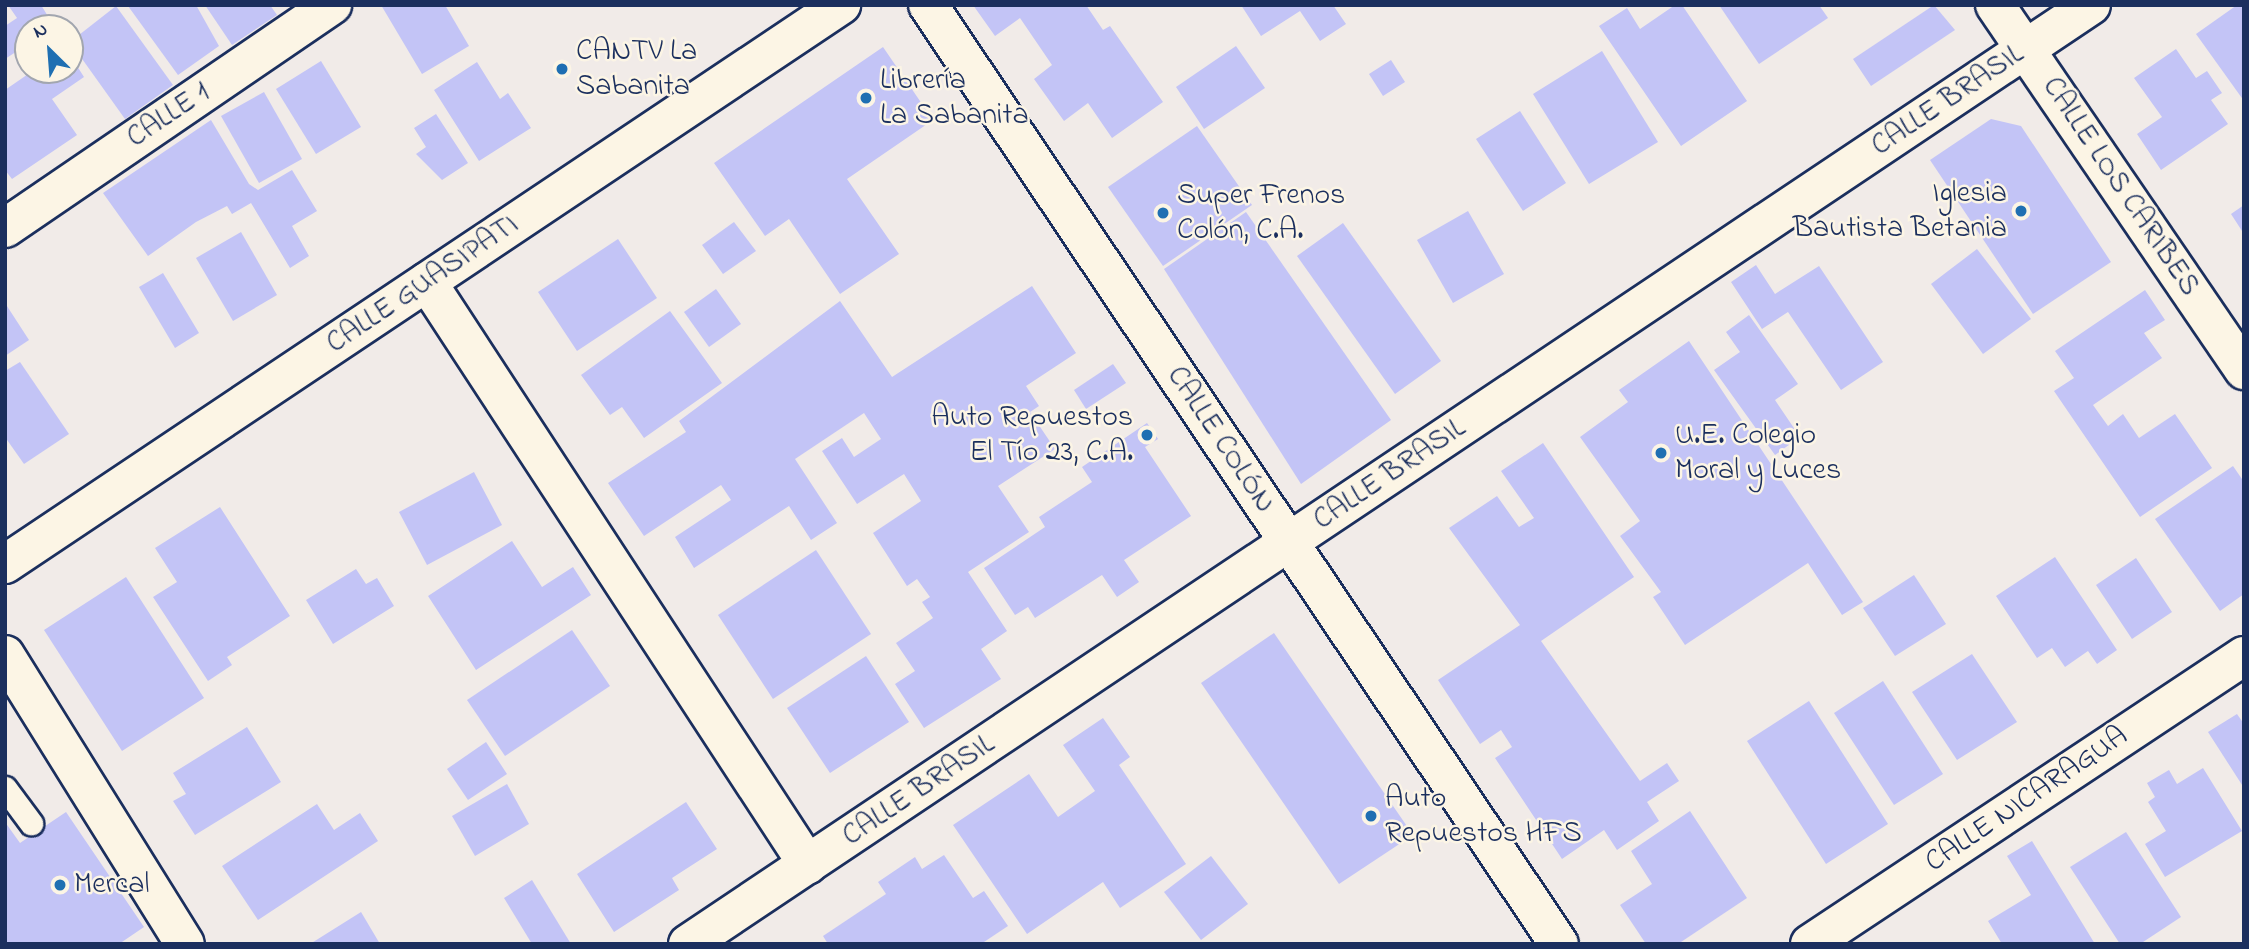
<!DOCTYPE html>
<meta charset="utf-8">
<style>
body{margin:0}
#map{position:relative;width:2249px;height:949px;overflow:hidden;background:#f1ebe8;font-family:"Indie Flower",sans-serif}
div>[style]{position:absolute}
.building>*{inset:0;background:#c3c4f6}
.roads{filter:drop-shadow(2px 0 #1b2f5e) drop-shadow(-2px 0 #1b2f5e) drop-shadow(0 2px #1b2f5e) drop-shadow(0 -2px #1b2f5e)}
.service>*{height:23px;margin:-11.5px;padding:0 11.5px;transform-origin:11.5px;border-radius:11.5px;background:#fcf5e5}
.minor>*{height:38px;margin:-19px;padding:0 19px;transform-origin:19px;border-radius:19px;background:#fcf5e5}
.dots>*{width:19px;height:19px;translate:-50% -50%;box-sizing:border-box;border:4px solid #fcf5e5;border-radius:50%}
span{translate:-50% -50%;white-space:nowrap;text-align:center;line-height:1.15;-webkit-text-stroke:5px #fcf5e5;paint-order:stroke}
.poi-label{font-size:30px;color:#1b2f5e}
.left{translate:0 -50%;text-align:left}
.right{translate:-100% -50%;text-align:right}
.street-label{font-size:30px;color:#1b2f5e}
.frame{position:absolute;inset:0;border:7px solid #1b2f5e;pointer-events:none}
.north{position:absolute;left:14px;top:14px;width:70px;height:70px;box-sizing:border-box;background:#fcf5e5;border:2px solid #a2a6af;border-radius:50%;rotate:335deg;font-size:19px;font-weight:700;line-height:28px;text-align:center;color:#1b2f5e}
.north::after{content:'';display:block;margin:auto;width:24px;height:32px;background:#1f6fb2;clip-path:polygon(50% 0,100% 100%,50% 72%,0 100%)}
</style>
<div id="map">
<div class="building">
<i style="clip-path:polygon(8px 5px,41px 5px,54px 26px,28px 28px,28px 44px,5px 59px,5px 26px,17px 18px)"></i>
<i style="clip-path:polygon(196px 5px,219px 46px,178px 75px,128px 6px)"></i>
<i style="clip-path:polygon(205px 5px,270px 5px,277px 15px,232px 45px)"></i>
<i style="clip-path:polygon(381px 5px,445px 5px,469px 46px,422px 74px)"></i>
<i style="clip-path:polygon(973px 5px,1086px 5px,1103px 30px,1110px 26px,1163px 102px,1112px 138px,1088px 103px,1064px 121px,1034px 79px,1052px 65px,1020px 18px,995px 36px)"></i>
<i style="clip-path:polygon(1241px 5px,1333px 5px,1346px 24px,1320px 41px,1300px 11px,1261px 36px)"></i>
<i style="clip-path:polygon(1675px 5px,1682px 5px,1747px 101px,1681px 146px,1599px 26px,1627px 8px,1640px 29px)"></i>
<i style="clip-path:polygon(1719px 5px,1819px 5px,1828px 18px,1759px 64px)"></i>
<i style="clip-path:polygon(1934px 5px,1955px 30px,1871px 86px,1853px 59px)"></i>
<i style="clip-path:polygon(2237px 5px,2244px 5px,2244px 101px,2196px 34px)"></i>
<i style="clip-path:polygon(116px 6px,173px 85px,125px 119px,70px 42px)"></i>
<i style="clip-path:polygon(1236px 46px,1265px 88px,1204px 129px,1176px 87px)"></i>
<i style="clip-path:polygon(883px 47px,933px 120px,847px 179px,899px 254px,840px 294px,789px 219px,765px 236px,714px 163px)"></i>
<i style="clip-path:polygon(2176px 49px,2196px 78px,2207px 71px,2222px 93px,2211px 100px,2228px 124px,2161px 170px,2137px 134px,2162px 117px,2134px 78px)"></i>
<i style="clip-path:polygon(1602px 51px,1658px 142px,1589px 184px,1533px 94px)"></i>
<i style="clip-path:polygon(70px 55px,84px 77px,52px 99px,77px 135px,12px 179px,5px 170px,5px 90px,34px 70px,70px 70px)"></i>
<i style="clip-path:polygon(1391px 60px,1405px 82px,1383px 96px,1369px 74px)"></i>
<i style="clip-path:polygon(321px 61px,361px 127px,316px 154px,276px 89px)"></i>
<i style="clip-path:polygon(477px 62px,500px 99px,508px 93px,531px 128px,479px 161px,434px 90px)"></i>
<i style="clip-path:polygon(264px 92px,302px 159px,259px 183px,221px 116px)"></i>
<i style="clip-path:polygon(1520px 111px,1566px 183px,1523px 211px,1476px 139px)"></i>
<i style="clip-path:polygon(436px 114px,468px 163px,442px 180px,416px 154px,426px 147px,414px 128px)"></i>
<i style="clip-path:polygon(1991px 119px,2021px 126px,2111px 262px,2033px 314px,1930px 160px)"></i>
<i style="clip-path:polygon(211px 120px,249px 184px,258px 190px,292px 170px,317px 211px,292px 226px,309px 256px,290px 268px,251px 203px,232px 214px,227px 206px,196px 222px,148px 256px,103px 193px)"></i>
<i style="clip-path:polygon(1197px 126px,1252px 205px,1163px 266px,1108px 187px)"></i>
<i style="clip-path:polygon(2244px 205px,2244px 234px,2231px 214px)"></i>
<i style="clip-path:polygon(1468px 211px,1504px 274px,1453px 303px,1417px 240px)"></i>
<i style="clip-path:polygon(1246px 212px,1391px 420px,1301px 484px,1164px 269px)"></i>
<i style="clip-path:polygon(734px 222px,756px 251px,723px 274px,702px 245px)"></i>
<i style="clip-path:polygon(1343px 223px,1441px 361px,1395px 394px,1297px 256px)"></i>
<i style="clip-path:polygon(241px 232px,277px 295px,233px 321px,196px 258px)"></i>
<i style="clip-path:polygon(618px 239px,657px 298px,577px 351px,538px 292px)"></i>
<i style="clip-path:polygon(1977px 249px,2031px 319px,1983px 354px,1931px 284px)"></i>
<i style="clip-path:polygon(1756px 265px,1775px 294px,1819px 266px,1883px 362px,1841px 390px,1788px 312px,1762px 329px,1731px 282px)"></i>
<i style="clip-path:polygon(163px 273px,199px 333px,175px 348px,139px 287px)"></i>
<i style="clip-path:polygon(1032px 286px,1076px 353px,1026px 386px,1039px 406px,1030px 412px,1055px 449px,998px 486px,1029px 532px,968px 572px,1007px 631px,981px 649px,1001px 679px,924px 728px,895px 684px,915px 671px,896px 643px,933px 618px,922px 602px,930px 597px,917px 579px,907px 586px,873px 533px,921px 501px,904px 474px,857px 504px,822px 451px,842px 438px,854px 457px,881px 439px,864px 413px,795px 459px,837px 523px,811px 540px,789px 506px,694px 568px,675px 537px,731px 500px,721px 485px,644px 536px,608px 483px,686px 432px,679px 421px,840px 301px,892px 377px)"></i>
<i style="clip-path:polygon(716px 289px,741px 324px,709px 347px,684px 312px)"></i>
<i style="clip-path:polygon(2145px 290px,2165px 320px,2144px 333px,2162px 358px,2093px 405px,2108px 426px,2123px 414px,2139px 438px,2175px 414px,2212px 468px,2140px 517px,2054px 391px,2074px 378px,2055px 351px)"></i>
<i style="clip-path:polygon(5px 303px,29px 340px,5px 356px)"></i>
<i style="clip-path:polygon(670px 311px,722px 383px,644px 438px,622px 407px,610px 415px,581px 375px)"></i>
<i style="clip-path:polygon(1749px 315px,1798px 384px,1775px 400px,1800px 437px,1775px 455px,1714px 370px,1740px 352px,1726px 332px)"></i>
<i style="clip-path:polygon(1689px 341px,1863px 602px,1842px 615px,1808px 563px,1685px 645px,1653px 597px,1661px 592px,1620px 536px,1640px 521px,1580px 437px,1628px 402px,1619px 390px)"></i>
<i style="clip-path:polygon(20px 362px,69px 434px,24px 464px,5px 437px,5px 371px)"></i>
<i style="clip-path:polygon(1113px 364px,1126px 383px,1086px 409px,1074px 390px)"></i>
<i style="clip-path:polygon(1147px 423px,1158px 439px,1145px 447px,1191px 516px,1124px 560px,1139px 582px,1117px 597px,1102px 575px,1035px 618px,1028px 607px,1015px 615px,984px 568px,1045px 527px,1039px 517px,1092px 482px,1082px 467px)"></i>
<i style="clip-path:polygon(1543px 443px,1634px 577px,1541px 641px,1640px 781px,1667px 763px,1679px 781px,1647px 802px,1659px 821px,1617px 850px,1604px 830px,1562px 859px,1495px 758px,1512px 747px,1501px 730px,1480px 744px,1438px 680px,1520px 625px,1449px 528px,1497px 496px,1519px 527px,1534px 518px,1501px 471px)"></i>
<i style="clip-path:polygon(2233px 466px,2244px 482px,2244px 594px,2220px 611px,2155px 519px)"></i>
<i style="clip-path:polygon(474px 472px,502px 525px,427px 565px,399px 512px)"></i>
<i style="clip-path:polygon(220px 507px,290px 616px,227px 657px,232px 665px,208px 681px,153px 597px,177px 582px,155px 548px)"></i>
<i style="clip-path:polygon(512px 541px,542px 587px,573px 567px,591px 595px,476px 670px,428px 596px)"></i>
<i style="clip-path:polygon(816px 550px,871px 634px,773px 699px,718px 615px)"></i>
<i style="clip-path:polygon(2055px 557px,2117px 650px,2097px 664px,2088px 651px,2065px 667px,2052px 648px,2037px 658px,1996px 596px)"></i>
<i style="clip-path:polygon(2136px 558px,2172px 612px,2132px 639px,2096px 585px)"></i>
<i style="clip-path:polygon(356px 569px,366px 584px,377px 578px,394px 606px,333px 644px,306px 600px)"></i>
<i style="clip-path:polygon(1914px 575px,1946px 624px,1895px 656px,1863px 608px)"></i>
<i style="clip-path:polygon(126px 577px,204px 698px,122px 751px,44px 630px)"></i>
<i style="clip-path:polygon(572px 630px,610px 686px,505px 756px,467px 700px)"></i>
<i style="clip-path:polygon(1274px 633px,1413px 835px,1339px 884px,1201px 683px)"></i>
<i style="clip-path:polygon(1972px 654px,2017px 722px,1957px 760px,1912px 692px)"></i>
<i style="clip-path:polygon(866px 656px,909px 722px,830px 773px,787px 708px)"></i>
<i style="clip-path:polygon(1883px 681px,1943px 774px,1894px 805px,1834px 713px)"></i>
<i style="clip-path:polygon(1809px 701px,1888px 824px,1826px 864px,1747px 741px)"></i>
<i style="clip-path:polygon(2237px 714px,2244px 724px,2244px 788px,2208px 732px)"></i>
<i style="clip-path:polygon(1103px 718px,1130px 757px,1119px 765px,1186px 864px,1120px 908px,1103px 882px,1027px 934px,953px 825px,1029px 774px,1058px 817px,1095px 791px,1063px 745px)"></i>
<i style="clip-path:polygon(247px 727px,281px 782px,195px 835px,173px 801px,186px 794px,173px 773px)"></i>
<i style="clip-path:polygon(486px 742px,507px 774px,468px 800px,447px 769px)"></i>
<i style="clip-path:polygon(2203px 768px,2242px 831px,2165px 877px,2145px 844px,2166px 831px,2148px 802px,2155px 797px,2147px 783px,2169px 770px,2177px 784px)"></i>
<i style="clip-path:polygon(507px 784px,529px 824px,475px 856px,452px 816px)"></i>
<i style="clip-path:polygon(686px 802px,717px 849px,672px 878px,679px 890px,614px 932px,577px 874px)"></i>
<i style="clip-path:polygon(317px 804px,334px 830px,360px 813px,378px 841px,258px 920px,222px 866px)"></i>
<i style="clip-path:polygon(1690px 811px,1747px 898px,1678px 944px,1646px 944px,1620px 905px,1652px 884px,1631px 851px)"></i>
<i style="clip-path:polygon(66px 812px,144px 927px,119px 944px,5px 944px,5px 822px,20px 843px)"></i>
<i style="clip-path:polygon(2126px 832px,2181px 917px,2140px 944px,2120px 944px,2070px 867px)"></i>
<i style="clip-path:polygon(2032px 841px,2095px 944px,2002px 944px,1988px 921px,2031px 895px,2007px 856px)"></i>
<i style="clip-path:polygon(944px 855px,973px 898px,984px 891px,1008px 926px,981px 944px,828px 944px,823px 936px,886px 894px,878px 882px,915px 857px,922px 869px)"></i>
<i style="clip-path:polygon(1211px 856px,1248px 904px,1201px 940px,1164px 892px)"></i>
<i style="clip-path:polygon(532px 880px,571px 944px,532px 944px,504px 898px)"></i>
<i style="clip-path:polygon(361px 912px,380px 944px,310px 944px)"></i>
</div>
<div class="roads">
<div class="service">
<i style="left:5px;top:788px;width:44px;rotate:53.4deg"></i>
</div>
<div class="minor">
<i style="left:928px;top:5px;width:1131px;rotate:56.1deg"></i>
<i style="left:1995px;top:5px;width:442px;rotate:55.7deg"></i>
<i style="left:5px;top:228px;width:396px;rotate:-34.3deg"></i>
<i style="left:427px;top:282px;width:696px;rotate:56.83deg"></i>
<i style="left:5px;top:564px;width:1006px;rotate:-33.77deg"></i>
<i style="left:5px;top:655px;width:340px;rotate:58.1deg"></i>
<i style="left:688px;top:944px;width:1688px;rotate:-33.79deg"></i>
<i style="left:1810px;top:944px;width:521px;rotate:-33.57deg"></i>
</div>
</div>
<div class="dots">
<i style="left:562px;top:69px;background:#1f6fb2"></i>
<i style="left:866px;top:98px;background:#1f6fb2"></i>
<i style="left:2021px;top:211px;background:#1f6fb2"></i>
<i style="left:1163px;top:213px;background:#1f6fb2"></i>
<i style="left:1147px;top:435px;background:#1f6fb2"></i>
<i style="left:1661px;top:453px;background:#1f6fb2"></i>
<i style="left:1371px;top:816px;background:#1f6fb2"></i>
<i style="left:60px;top:885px;background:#1f6fb2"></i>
</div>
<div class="poi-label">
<span class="left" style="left:576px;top:69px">CANTV La<br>Sabanita</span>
<span class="left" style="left:880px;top:98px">Librería<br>La Sabanita</span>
<span class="right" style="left:2007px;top:211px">Iglesia<br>Bautista Betania</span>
<span class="left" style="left:1177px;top:213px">Super Frenos<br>Colón, C.A.</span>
<span class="right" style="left:1133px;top:435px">Auto Repuestos<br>El Tío 23, C.A.</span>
<span class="left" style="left:1675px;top:453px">U.E. Colegio<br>Moral y Luces</span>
<span class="left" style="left:1385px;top:816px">Auto<br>Repuestos HFS</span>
<span class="left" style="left:74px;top:885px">Mercal</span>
</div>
<div class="street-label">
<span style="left:1948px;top:101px;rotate:-34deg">CALLE BRASIL</span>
<span style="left:169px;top:116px;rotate:-34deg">CALLE 1</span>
<span style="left:2120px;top:187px;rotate:56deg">CALLE LOS CARIBES</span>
<span style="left:423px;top:285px;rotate:-34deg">CALLE GUASIPATI</span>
<span style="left:1220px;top:440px;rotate:56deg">CALLE COLÓN</span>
<span style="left:1390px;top:475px;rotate:-34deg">CALLE BRASIL</span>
<span style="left:919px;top:791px;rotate:-34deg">CALLE BRASIL</span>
<span style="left:2027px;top:800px;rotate:-34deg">CALLE NICARAGUA</span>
</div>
<div class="frame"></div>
<div class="north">N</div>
</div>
